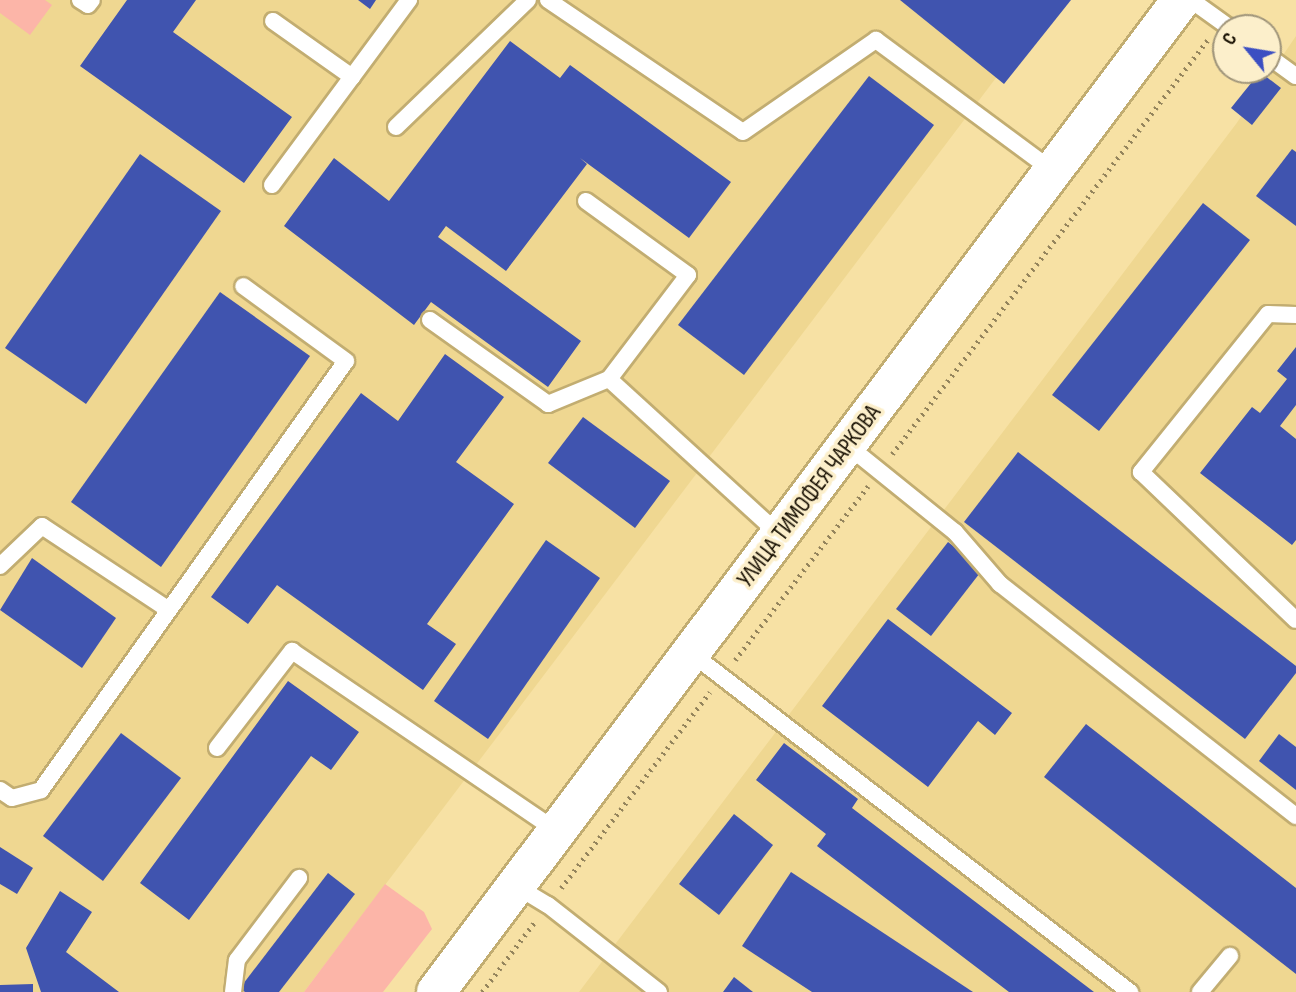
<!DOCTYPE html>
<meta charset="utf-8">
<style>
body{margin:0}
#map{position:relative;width:1296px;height:992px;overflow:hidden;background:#f7e1a4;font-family:"Sofia Sans Condensed",sans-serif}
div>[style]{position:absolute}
.built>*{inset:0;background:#efd791}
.green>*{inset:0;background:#fcb5a8}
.building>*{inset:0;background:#4054af}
.path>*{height:4.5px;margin-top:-2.25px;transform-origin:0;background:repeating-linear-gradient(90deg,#94845c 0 2px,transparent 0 7px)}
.roads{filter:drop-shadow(2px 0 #c2ad71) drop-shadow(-2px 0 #c2ad71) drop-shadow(0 2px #c2ad71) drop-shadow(0 -2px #c2ad71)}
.service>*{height:16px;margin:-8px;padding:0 8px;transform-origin:8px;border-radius:8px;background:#fff}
.secondary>*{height:38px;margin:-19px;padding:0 19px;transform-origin:19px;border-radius:19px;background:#fff}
span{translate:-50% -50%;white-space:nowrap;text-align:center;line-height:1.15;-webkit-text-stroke:7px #fcefcb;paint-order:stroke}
.street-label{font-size:24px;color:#160e00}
.north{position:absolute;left:1212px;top:14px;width:70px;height:70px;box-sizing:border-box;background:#fcefcb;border:2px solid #a0957a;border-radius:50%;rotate:300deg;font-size:19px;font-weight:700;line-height:28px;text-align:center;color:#160e00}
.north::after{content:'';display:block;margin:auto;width:24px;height:32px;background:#3c4fc2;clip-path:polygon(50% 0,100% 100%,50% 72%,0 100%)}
</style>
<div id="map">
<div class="built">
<i style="clip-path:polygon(0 0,1055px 0,304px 992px,0 992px)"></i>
<i style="clip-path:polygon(1296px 36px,1296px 992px,579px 992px,1236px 124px)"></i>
</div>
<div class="green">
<i style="clip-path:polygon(0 0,45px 0,52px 5px,30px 35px,0 13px)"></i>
<i style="clip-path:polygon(385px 884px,424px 912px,432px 929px,383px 992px,304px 992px)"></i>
</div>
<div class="building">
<i style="clip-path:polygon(127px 0,196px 0,173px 32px,292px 117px,244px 183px,80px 66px)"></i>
<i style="clip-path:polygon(358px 0,376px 0,370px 9px)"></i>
<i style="clip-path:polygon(900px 0,1071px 0,1004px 84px)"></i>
<i style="clip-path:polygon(510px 41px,560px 78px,570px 65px,731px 182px,689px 238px,580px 158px,587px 164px,506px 271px,446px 226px,438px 237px,581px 341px,548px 387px,431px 302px,414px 325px,284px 226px,334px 158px,389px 201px)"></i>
<i style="clip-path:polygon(1260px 72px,1281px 88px,1252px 125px,1231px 108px)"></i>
<i style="clip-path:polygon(869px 76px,934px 125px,744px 375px,678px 325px)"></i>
<i style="clip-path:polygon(1292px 149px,1296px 152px,1296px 226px,1256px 196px)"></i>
<i style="clip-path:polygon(140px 154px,221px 211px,86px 404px,5px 348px)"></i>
<i style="clip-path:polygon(1203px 203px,1250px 240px,1099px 431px,1052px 395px)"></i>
<i style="clip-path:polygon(220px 292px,310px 356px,161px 567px,71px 502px)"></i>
<i style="clip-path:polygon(1296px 347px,1296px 405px,1280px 426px,1296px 439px,1296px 540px,1292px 545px,1200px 473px,1252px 407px,1260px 413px,1287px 379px,1277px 371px)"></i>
<i style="clip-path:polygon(445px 354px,504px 397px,456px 462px,514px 504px,427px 624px,456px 644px,423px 690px,277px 585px,248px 624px,211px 597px,361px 393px,398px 421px)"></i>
<i style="clip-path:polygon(583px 417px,670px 481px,635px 528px,548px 463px)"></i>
<i style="clip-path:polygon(1018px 452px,1296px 666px,1296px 673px,1245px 739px,964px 522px)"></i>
<i style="clip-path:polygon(546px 540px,600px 578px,488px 739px,434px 701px)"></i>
<i style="clip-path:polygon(948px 542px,983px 569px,931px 636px,896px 609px)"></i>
<i style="clip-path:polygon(32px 558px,116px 618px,82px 668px,0 610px)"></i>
<i style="clip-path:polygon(888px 619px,1012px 713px,995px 735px,978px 721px,928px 787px,822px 706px)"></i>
<i style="clip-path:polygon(288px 681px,359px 732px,331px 770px,311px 756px,189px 920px,140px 883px)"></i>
<i style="clip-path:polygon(1086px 724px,1296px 888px,1296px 974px,1044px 777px)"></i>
<i style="clip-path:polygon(121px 733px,181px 778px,103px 881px,43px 836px)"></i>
<i style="clip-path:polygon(1279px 734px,1296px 747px,1296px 790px,1259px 761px)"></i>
<i style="clip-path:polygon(784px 743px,858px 799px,852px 808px,1094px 992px,1009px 992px,817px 846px,826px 834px,756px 780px)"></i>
<i style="clip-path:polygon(734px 814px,773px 845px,719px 915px,679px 884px)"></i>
<i style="clip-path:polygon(0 847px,33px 868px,17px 894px,0 884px)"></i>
<i style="clip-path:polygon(791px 872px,973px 992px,812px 992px,742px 946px)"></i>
<i style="clip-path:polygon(328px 873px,355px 894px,279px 992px,245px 992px,240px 988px)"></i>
<i style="clip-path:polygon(60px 891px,92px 912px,66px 952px,119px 992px,41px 992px,26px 948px)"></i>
<i style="clip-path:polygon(734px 977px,753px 992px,723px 992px)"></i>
<i style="clip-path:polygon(33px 984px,33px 992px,0 992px,0 985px)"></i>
</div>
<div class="path">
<i style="left:892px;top:454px;width:523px;rotate:-52.69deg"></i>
<i style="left:735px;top:660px;width:219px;rotate:-52.6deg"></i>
<i style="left:561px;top:888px;width:246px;rotate:-52.8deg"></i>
<i style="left:482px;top:992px;width:90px;rotate:-53.1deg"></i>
</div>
<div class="roads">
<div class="service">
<i style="left:80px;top:0;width:9px;rotate:32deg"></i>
<i style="left:88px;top:5px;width:6px;rotate:-51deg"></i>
<i style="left:548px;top:0;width:235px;rotate:34.1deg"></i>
<i style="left:743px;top:132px;width:162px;rotate:-34.7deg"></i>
<i style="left:876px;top:40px;width:220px;rotate:36.5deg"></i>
<i style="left:1191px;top:0;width:48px;rotate:35.7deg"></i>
<i style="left:273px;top:21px;width:97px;rotate:35.3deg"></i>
<i style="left:352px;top:77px;width:96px;rotate:-53.5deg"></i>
<i style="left:1268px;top:56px;width:34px;rotate:36deg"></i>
<i style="left:396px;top:127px;width:183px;rotate:-43.9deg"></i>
<i style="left:272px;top:185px;width:134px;rotate:-53.5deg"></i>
<i style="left:586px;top:201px;width:126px;rotate:36deg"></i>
<i style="left:688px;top:275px;width:131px;rotate:127.2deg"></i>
<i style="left:609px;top:379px;width:231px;rotate:42.4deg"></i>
<i style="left:1296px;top:315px;width:28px;rotate:-178deg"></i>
<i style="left:1268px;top:314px;width:203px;rotate:128.8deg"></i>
<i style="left:1141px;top:472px;width:214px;rotate:43.7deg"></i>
<i style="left:430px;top:320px;width:145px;rotate:35.4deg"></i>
<i style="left:548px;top:404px;width:66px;rotate:-22.3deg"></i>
<i style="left:847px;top:445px;width:139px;rotate:38.9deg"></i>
<i style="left:955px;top:532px;width:69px;rotate:49.1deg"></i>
<i style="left:1000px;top:584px;width:376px;rotate:38.1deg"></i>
<i style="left:0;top:566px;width:58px;rotate:-43.6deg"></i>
<i style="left:42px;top:526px;width:149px;rotate:33.5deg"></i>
<i style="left:691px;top:653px;width:555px;rotate:37.68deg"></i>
<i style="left:217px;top:748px;width:123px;rotate:-52.3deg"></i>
<i style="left:292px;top:651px;width:320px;rotate:34.2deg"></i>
<i style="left:0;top:790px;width:14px;rotate:34deg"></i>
<i style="left:12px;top:798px;width:30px;rotate:-15deg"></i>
<i style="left:41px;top:790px;width:526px;rotate:-54.59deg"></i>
<i style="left:346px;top:361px;width:127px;rotate:-143.9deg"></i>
<i style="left:516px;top:886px;width:37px;rotate:31deg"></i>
<i style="left:548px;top:905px;width:141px;rotate:38.1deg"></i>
<i style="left:233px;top:992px;width:32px;rotate:-83deg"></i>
<i style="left:237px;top:960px;width:103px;rotate:-52.9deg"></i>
<i style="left:1200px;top:992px;width:47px;rotate:-50.2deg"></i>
</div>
<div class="secondary">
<i style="left:436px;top:992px;width:1241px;rotate:-53.09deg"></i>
</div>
</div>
<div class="street-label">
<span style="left:809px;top:496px;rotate:-53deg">УЛИЦА ТИМОФЕЯ ЧАРКОВА</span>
</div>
<div class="north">С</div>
</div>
